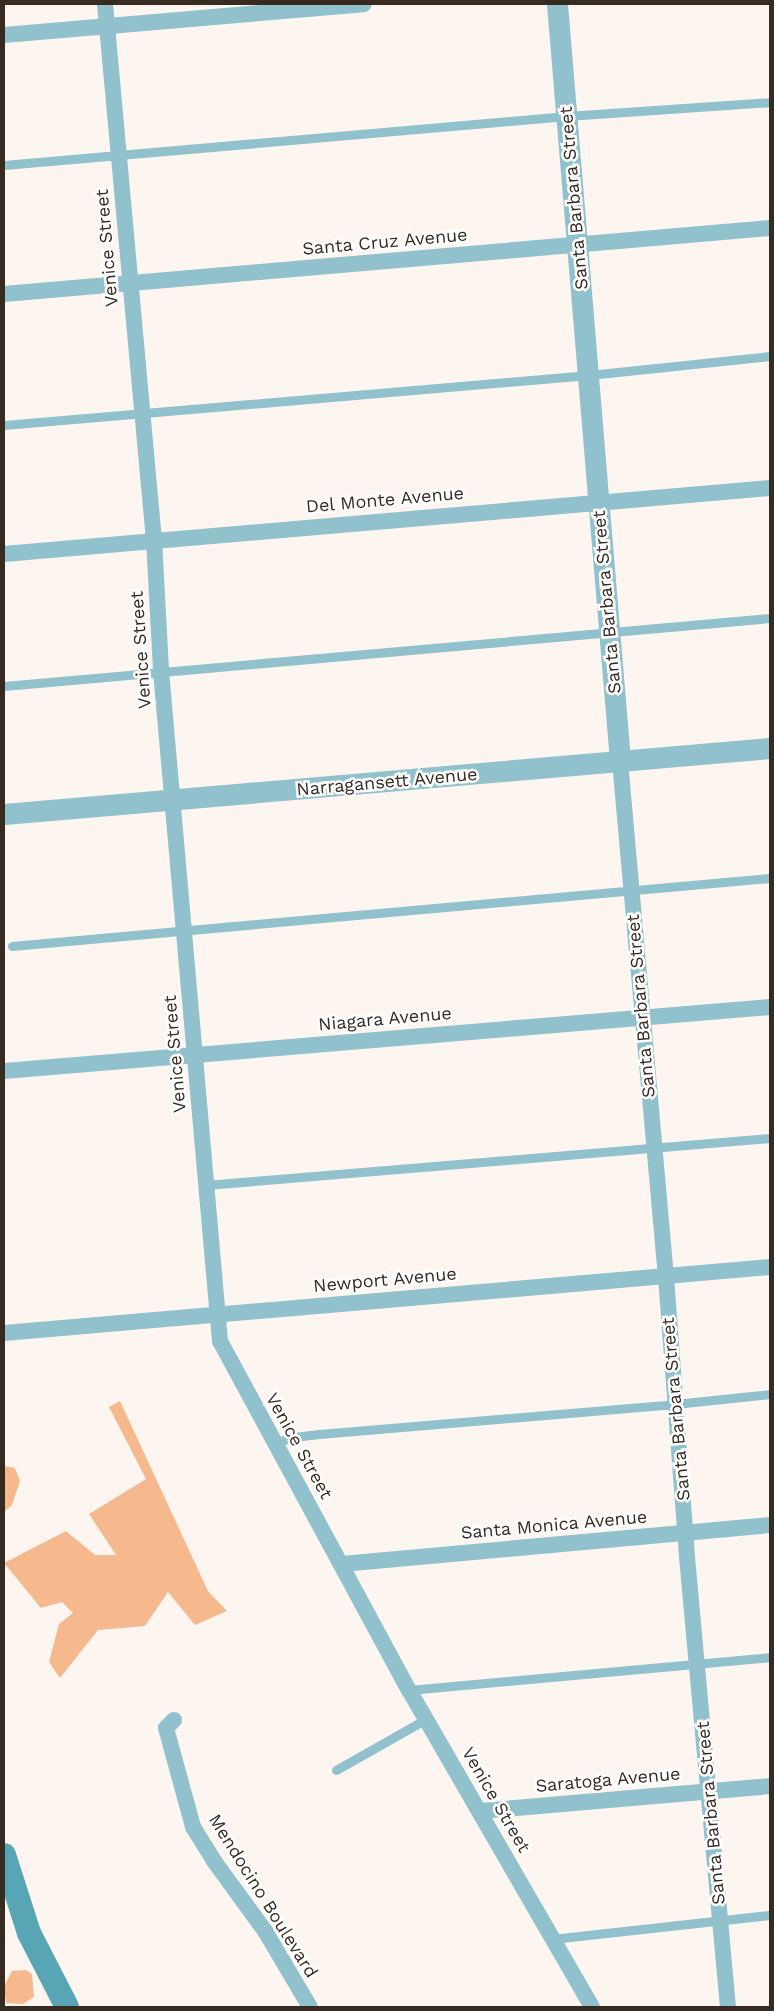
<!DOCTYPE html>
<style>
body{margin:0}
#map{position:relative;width:774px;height:2011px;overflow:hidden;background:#fcf5f0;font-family:"Work Sans",sans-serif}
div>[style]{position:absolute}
.green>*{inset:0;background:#f6b98e}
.service>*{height:9px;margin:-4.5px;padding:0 4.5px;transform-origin:4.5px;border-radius:4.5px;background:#90c1cc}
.minor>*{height:16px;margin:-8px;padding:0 8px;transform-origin:8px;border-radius:8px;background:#90c1cc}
.tertiary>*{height:21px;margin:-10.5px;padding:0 10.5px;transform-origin:10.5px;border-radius:10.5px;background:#90c1cc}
.secondary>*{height:24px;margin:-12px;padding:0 12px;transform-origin:12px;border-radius:12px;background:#58a5b6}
span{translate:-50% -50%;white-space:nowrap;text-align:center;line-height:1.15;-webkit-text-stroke:5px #fff;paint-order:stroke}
.street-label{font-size:18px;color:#372a21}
.frame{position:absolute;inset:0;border:5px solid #372a21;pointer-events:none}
</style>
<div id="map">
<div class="green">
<i style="clip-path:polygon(120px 1401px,208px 1591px,227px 1611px,195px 1625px,168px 1592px,145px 1626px,98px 1630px,60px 1678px,49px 1662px,59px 1624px,73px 1613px,62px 1602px,41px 1608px,4px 1563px,66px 1531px,95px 1555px,116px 1555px,89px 1514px,146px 1479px,109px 1407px)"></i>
<i style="clip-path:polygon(4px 1466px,15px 1468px,20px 1481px,12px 1505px,4px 1512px)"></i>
<i style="clip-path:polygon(26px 1970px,32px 1974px,34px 1997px,23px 2004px,6px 2003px,4px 1986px,12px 1971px)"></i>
</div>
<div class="service">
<i style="left:4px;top:165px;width:565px;rotate:-4.97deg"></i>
<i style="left:567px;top:116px;width:203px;rotate:-3.9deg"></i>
<i style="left:4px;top:425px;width:587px;rotate:-4.89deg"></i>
<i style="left:589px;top:375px;width:182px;rotate:-6deg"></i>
<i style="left:4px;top:686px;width:769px;rotate:-5.07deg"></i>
<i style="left:12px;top:946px;width:761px;rotate:-5.13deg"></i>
<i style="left:206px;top:1185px;width:566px;rotate:-4.76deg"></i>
<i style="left:274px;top:1443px;width:21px;rotate:-17deg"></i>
<i style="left:294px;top:1437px;width:25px;rotate:-7deg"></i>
<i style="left:319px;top:1434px;width:357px;rotate:-4.8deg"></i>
<i style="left:675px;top:1404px;width:96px;rotate:-6deg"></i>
<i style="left:409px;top:1690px;width:363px;rotate:-5.2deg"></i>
<i style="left:336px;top:1770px;width:103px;rotate:-29.5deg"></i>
<i style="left:552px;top:1939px;width:219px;rotate:-6.3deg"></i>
</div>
<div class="minor">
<i style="left:105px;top:4px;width:538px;rotate:84.78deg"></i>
<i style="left:154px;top:540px;width:131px;rotate:86.9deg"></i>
<i style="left:161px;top:671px;width:673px;rotate:84.97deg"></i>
<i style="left:220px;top:1341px;width:397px;rotate:61.6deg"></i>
<i style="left:409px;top:1690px;width:366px;rotate:60deg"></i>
<i style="left:4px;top:35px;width:361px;rotate:-4.9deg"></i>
<i style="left:4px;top:294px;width:769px;rotate:-4.92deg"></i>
<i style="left:4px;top:554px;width:769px;rotate:-4.92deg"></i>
<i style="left:620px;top:761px;width:518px;rotate:84.91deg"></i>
<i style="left:666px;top:1277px;width:281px;rotate:85.7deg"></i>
<i style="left:687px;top:1557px;width:452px;rotate:84.8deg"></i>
<i style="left:4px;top:1071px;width:769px;rotate:-4.78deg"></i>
<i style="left:4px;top:1333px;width:769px;rotate:-4.92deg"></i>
<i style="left:342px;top:1564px;width:430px;rotate:-5.2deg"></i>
<i style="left:174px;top:1720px;width:11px;rotate:135deg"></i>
<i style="left:166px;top:1728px;width:103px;rotate:74.7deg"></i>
<i style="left:193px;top:1827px;width:40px;rotate:58deg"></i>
<i style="left:214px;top:1861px;width:87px;rotate:53.9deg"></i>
<i style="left:265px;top:1931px;width:88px;rotate:59.4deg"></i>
<i style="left:480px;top:1811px;width:291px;rotate:-4.9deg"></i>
</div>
<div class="tertiary">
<i style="left:557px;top:4px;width:760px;rotate:85.24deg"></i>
<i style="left:4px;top:814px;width:769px;rotate:-4.92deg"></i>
</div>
<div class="secondary">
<i style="left:4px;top:1855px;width:82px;rotate:72.2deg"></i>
<i style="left:29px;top:1933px;width:83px;rotate:62.8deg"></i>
</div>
<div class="street-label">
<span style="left:574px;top:198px;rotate:-95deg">Santa Barbara Street</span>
<span style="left:385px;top:242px;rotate:-5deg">Santa Cruz Avenue</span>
<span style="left:107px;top:248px;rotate:-95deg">Venice Street</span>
<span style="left:385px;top:500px;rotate:-5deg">Del Monte Avenue</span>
<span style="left:607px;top:602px;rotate:-95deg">Santa Barbara Street</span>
<span style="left:141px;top:650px;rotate:-94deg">Venice Street</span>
<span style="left:387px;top:782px;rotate:-5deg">Narragansett Avenue</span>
<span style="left:641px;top:1006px;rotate:-95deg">Santa Barbara Street</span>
<span style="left:385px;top:1019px;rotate:-5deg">Niagara Avenue</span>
<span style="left:175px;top:1054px;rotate:-95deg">Venice Street</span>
<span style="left:385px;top:1280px;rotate:-5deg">Newport Avenue</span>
<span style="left:676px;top:1409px;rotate:-95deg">Santa Barbara Street</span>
<span style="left:299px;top:1446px;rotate:61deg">Venice Street</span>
<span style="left:554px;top:1525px;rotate:-5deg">Santa Monica Avenue</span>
<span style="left:608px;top:1780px;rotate:-5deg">Saratoga Avenue</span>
<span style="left:496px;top:1800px;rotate:60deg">Venice Street</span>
<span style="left:711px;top:1813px;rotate:-95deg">Santa Barbara Street</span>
<span style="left:263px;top:1896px;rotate:58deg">Mendocino Boulevard</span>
</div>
<div class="frame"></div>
</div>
